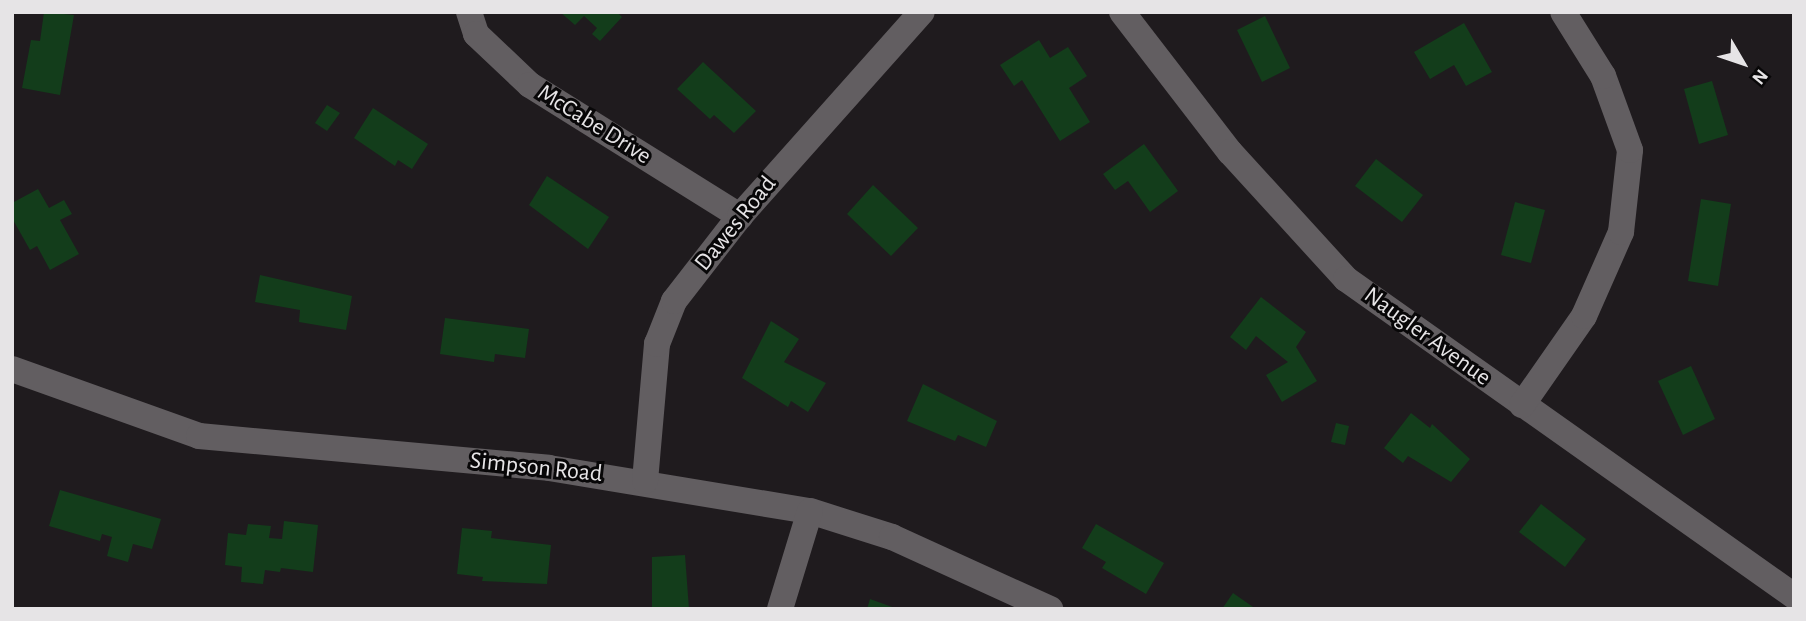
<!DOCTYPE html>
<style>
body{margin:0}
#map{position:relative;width:1806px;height:621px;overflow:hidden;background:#1f1b1e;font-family:"Alegreya Sans",sans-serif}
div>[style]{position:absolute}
.building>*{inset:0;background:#133d1b}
.street>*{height:26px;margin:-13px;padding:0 13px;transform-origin:13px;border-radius:13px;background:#625e61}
span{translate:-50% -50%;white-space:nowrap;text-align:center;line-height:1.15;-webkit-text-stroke:6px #080708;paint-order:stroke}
.street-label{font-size:24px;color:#e6e4e6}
.frame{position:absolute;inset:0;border:14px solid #e6e4e6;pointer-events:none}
.north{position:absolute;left:1708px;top:28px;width:70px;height:70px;-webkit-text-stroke:5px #080708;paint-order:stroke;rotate:129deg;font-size:19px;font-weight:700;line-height:28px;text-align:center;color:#e6e4e6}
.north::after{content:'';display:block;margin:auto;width:24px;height:32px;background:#e6e4e6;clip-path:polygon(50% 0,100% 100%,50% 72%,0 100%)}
</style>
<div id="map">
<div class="building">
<i style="clip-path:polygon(44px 12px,74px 15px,60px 95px,22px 88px,31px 40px,40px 41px)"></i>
<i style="clip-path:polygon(560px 12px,617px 12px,622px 17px,600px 41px,592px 34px,597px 28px,584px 16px,575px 25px)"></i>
<i style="clip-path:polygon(1265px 16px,1290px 68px,1262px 82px,1237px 30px)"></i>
<i style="clip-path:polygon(1464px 23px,1492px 72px,1466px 86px,1454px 65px,1430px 79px,1414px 52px)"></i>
<i style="clip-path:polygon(1039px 40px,1050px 58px,1068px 47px,1087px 76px,1069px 88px,1090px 122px,1060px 141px,1022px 80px,1014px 86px,1000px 65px)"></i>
<i style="clip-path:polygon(703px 62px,756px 111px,734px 133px,714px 115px,710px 119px,677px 89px)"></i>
<i style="clip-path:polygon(1712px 81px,1728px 135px,1699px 144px,1684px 89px)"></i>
<i style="clip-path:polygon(327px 105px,340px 113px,327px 131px,315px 123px)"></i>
<i style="clip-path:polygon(373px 108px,428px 144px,412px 169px,398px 160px,395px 166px,354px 138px)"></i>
<i style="clip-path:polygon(1144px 144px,1178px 191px,1150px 212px,1128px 181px,1115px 190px,1103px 174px)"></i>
<i style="clip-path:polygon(1376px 159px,1423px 195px,1402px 222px,1355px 186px)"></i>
<i style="clip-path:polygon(547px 176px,609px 217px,588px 249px,529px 205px)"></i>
<i style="clip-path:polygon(873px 185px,918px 228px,891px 256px,847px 214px)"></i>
<i style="clip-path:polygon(38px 189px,49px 208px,64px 200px,72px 214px,60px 220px,79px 254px,50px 270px,37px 246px,30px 250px,12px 218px,12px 203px)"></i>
<i style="clip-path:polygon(1701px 199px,1731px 204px,1718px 286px,1688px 281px)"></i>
<i style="clip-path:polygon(1515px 202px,1545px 210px,1531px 263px,1501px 255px)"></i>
<i style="clip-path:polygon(260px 275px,352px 296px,346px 330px,299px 322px,300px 310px,255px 302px)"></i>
<i style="clip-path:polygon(1261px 297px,1306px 332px,1296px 347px,1317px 381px,1282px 402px,1266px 375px,1288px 362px,1256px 336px,1246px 350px,1230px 337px)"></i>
<i style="clip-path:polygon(445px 318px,529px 329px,525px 358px,495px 354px,494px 362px,440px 354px)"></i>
<i style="clip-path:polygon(771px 321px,799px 339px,784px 362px,826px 383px,808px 412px,791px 401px,788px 407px,742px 378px)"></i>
<i style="clip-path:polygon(1691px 366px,1715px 419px,1683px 435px,1658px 381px)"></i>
<i style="clip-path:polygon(923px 384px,997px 421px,986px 447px,958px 435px,955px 441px,907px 421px)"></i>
<i style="clip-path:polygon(1411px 413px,1430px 428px,1432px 424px,1470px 459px,1451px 482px,1408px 456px,1403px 463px,1384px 448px)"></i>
<i style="clip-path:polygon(1336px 423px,1349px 426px,1345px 445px,1331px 442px)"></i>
<i style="clip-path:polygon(60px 490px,161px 519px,152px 549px,133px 544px,128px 562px,107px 556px,112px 537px,102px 534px,100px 541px,49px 526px)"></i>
<i style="clip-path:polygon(1541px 504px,1586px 539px,1565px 567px,1519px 532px)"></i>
<i style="clip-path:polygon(284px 521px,318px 525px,313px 572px,281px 568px,280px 572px,265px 570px,263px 584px,241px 582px,242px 567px,225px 565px,228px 533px,246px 535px,248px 524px,271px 526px,269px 538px,282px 539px)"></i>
<i style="clip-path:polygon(1096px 524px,1164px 563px,1146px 594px,1102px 568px,1106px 562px,1082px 548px)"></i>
<i style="clip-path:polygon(462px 528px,492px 531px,491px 538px,551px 545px,547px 584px,482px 581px,483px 577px,457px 574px)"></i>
<i style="clip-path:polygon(685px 555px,689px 609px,652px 609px,652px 557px)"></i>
<i style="clip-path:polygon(1233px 593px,1256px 609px,1222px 609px)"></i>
<i style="clip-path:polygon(870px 599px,895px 608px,895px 609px,867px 609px)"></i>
</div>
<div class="street">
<i style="left:469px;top:12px;width:23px;rotate:72deg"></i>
<i style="left:476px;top:34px;width:74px;rotate:43.4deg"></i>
<i style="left:530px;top:85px;width:248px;rotate:32deg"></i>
<i style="left:1122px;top:12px;width:177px;rotate:52.4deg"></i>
<i style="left:1230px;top:152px;width:172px;rotate:47.6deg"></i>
<i style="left:1346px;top:279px;width:549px;rotate:35.28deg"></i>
<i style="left:12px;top:369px;width:199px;rotate:19.7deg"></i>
<i style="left:199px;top:436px;width:351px;rotate:5.2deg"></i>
<i style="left:549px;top:468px;width:265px;rotate:9.4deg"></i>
<i style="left:810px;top:511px;width:86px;rotate:17.6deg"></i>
<i style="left:892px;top:537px;width:174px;rotate:24.5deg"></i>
<i style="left:1522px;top:405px;width:108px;rotate:-55.1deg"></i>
<i style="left:1584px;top:316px;width:92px;rotate:-66.2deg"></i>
<i style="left:1621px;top:232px;width:82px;rotate:-83.7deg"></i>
<i style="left:1630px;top:150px;width:79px;rotate:-110deg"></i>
<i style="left:1603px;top:76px;width:75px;rotate:-122deg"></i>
<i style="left:645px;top:481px;width:138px;rotate:-85deg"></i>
<i style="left:657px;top:344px;width:46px;rotate:-68.4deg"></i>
<i style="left:674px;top:301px;width:108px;rotate:-52.2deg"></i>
<i style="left:740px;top:216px;width:273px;rotate:-48.3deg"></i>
<i style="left:780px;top:609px;width:102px;rotate:-73deg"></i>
</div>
<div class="street-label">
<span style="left:594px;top:125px;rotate:32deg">McCabe Drive</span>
<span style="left:736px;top:224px;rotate:-51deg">Dawes Road</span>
<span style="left:1427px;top:337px;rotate:36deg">Naugler Avenue</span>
<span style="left:536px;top:468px;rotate:6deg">Simpson Road</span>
</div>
<div class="frame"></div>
<div class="north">N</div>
</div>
